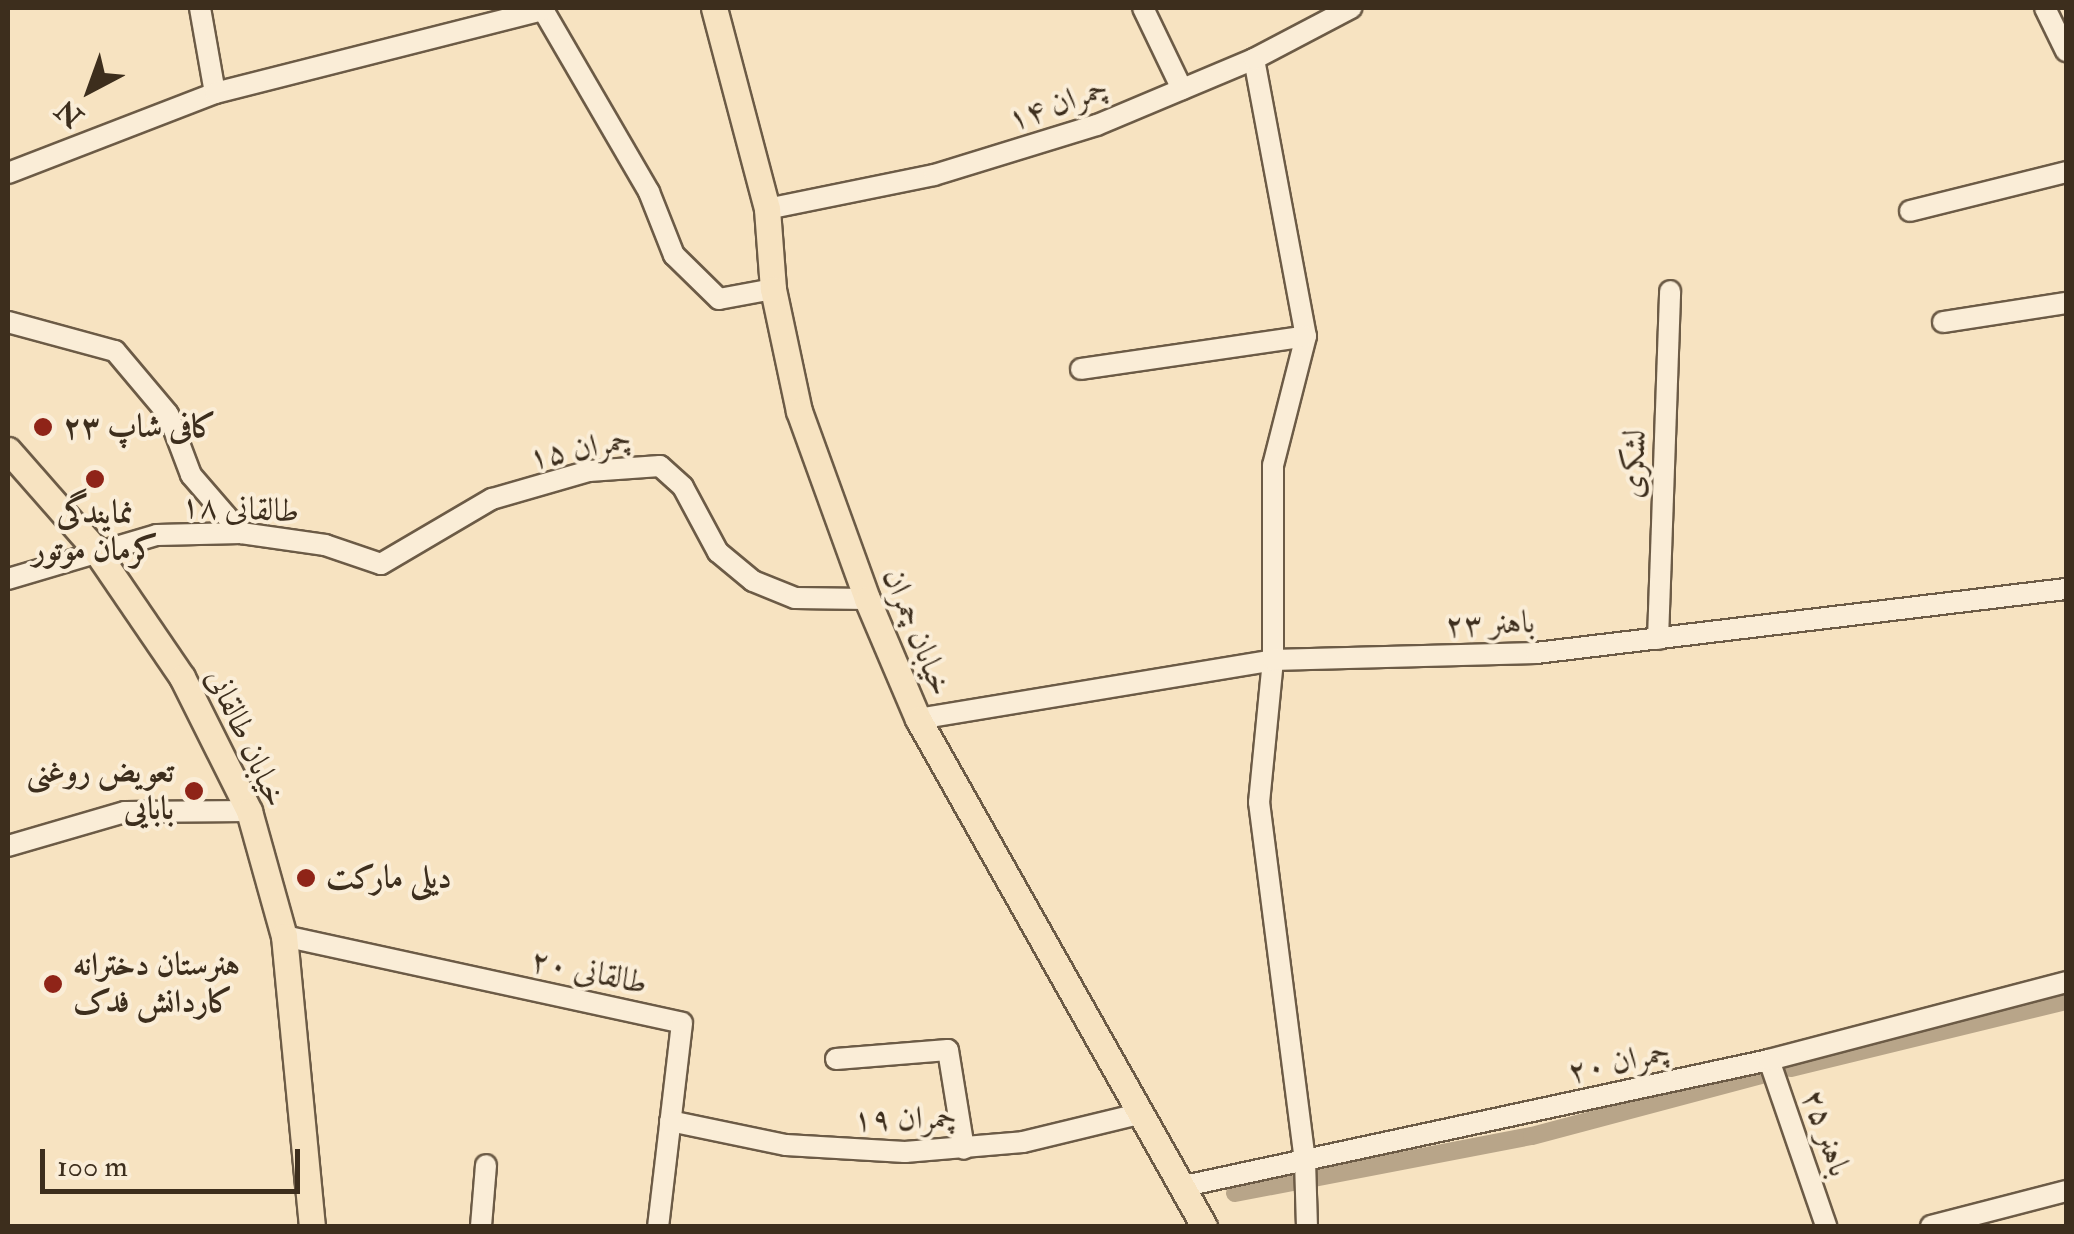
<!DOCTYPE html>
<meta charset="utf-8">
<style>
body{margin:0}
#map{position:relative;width:2074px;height:1234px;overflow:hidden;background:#f7e3c1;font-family:"IM FELL Double Pica",Amiri,serif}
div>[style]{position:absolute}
.canal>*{height:18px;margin:-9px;padding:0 9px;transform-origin:9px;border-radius:9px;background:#b8a589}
.roads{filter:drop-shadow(2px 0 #6c5b46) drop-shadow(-2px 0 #6c5b46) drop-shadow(0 2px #6c5b46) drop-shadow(0 -2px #6c5b46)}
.minor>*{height:20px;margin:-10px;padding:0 10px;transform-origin:10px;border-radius:10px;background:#faedd7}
.major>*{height:25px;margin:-12.5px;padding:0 12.5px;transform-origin:12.5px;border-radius:12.5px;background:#f7e3c1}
.dots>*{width:28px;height:28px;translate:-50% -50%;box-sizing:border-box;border:5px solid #faedd7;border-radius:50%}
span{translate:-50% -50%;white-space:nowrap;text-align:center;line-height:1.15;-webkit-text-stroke:8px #faedd7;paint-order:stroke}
.street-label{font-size:32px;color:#3d2e1d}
.poi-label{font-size:32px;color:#3d2e1d;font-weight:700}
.left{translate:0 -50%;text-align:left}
.right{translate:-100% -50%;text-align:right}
.frame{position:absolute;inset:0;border:10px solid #3d2e1d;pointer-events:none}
.north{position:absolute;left:40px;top:40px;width:100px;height:100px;-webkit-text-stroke:8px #faedd7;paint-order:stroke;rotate:221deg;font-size:28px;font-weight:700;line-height:40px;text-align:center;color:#3d2e1d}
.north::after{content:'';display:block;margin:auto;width:35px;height:45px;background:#3d2e1d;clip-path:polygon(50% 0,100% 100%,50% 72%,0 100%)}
.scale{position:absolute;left:40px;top:1149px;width:260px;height:45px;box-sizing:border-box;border:5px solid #3d2e1d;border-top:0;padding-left:12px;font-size:30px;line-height:35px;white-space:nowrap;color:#3d2e1d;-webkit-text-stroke:8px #faedd7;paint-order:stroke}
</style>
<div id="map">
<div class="canal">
<i style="left:1791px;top:1068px;width:283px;rotate:-13.7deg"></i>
<i style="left:1235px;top:1193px;width:302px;rotate:-10.9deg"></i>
<i style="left:1532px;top:1136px;width:241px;rotate:-14.9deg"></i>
</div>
<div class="roads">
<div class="minor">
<i style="left:200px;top:8px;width:86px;rotate:80deg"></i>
<i style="left:542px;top:8px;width:213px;rotate:59.8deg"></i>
<i style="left:649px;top:192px;width:68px;rotate:68.4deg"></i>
<i style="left:674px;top:255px;width:63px;rotate:44.4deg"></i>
<i style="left:719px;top:299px;width:55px;rotate:-10.5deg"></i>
<i style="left:1143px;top:8px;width:90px;rotate:64.3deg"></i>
<i style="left:2045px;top:8px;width:48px;rotate:64deg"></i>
<i style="left:1254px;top:59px;width:282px;rotate:79.4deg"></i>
<i style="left:1306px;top:336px;width:133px;rotate:104.3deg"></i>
<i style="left:1273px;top:465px;width:195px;rotate:90deg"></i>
<i style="left:1273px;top:660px;width:143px;rotate:95.6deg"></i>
<i style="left:1259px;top:802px;width:361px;rotate:82.7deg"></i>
<i style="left:1305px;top:1160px;width:66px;rotate:88.3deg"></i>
<i style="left:8px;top:173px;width:222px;rotate:-21.1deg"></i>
<i style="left:215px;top:93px;width:339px;rotate:-14.2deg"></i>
<i style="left:767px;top:209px;width:170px;rotate:-11.5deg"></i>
<i style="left:934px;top:175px;width:170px;rotate:-17.1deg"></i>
<i style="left:1097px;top:125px;width:170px;rotate:-22.8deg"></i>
<i style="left:1254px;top:59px;width:110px;rotate:-27.7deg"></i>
<i style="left:1910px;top:211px;width:161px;rotate:-14deg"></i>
<i style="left:8px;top:322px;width:111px;rotate:15.2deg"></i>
<i style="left:115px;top:351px;width:82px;rotate:49.9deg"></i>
<i style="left:168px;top:414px;width:65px;rotate:69.3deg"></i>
<i style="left:191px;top:475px;width:77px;rotate:49.2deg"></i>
<i style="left:1943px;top:322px;width:124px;rotate:-8.8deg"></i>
<i style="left:1081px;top:369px;width:227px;rotate:-8.3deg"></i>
<i style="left:8px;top:579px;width:155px;rotate:-16.5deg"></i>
<i style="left:157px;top:535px;width:84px;rotate:-1.4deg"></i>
<i style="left:241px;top:533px;width:85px;rotate:8.1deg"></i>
<i style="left:325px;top:545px;width:59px;rotate:18.7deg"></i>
<i style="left:381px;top:564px;width:129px;rotate:-30.4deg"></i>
<i style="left:492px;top:499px;width:101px;rotate:-16.1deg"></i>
<i style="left:589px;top:471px;width:71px;rotate:-4deg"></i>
<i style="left:660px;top:466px;width:31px;rotate:42deg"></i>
<i style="left:683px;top:487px;width:74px;rotate:61.7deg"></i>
<i style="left:718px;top:552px;width:45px;rotate:39.6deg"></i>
<i style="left:753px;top:581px;width:45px;rotate:22deg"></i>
<i style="left:795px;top:598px;width:72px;rotate:0.8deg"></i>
<i style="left:1658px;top:639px;width:348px;rotate:-88deg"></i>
<i style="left:918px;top:719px;width:360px;rotate:-9.4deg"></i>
<i style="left:1273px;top:660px;width:263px;rotate:-1.5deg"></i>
<i style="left:1536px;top:653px;width:534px;rotate:-6.89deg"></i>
<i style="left:8px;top:846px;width:122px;rotate:-16.2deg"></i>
<i style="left:125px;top:812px;width:124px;rotate:-0.5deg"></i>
<i style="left:284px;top:936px;width:407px;rotate:12.3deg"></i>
<i style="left:682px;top:1023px;width:204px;rotate:96.7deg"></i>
<i style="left:836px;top:1059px;width:112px;rotate:-4.6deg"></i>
<i style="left:948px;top:1050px;width:100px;rotate:80.8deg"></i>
<i style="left:1769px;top:1060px;width:176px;rotate:71deg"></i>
<i style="left:670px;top:1121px;width:118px;rotate:11.7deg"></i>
<i style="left:786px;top:1145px;width:119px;rotate:3.4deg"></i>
<i style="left:905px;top:1152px;width:118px;rotate:-4.8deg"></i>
<i style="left:1023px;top:1142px;width:119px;rotate:-13.6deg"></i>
<i style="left:1180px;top:1187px;width:603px;rotate:-12.17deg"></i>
<i style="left:1769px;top:1060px;width:307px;rotate:-14.7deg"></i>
<i style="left:481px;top:1226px;width:61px;rotate:-85.3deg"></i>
<i style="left:1931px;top:1226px;width:139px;rotate:-14.5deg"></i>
</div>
<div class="major">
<i style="left:714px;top:8px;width:208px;rotate:75.2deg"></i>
<i style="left:767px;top:209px;width:80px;rotate:85.7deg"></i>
<i style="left:773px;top:289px;width:125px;rotate:78deg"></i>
<i style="left:799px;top:411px;width:200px;rotate:70.1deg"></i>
<i style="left:867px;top:599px;width:130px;rotate:67deg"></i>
<i style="left:918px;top:719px;width:582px;rotate:60.57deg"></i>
<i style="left:8px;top:450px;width:130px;rotate:48.7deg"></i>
<i style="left:94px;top:548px;width:156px;rotate:55.7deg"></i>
<i style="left:182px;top:677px;width:150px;rotate:63.4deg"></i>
<i style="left:249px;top:811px;width:130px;rotate:74.4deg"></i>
<i style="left:284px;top:936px;width:291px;rotate:84.5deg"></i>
</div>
</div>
<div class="dots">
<i style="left:43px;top:427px;background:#8f2418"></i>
<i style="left:95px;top:479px;background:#8f2418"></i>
<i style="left:194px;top:791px;background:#8f2418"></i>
<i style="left:306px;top:878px;background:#8f2418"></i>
<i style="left:53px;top:984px;background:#8f2418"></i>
</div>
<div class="street-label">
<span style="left:1058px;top:104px;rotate:-19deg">چمران ۱۴</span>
<span style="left:580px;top:449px;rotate:-11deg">چمران ۱۵</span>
<span style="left:1634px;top:464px;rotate:-88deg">لشکری</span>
<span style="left:240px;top:509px;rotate:3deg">طالقانی ۱۸</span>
<span style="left:1490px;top:624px;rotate:-2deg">باهنر ۲۳</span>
<span style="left:917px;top:632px;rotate:68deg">خیابان چمران</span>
<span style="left:246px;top:738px;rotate:65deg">خیابان طالقانی</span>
<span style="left:589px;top:972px;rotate:12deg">طالقانی ۲۰</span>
<span style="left:1619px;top:1062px;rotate:-12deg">چمران ۲۰</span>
<span style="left:905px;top:1119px;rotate:-1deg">چمران ۱۹</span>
<span style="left:1826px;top:1133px;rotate:71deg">باهنر ۲۵</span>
</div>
<div class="poi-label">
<span class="left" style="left:63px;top:427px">کافی شاپ ۲۳</span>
<span style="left:95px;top:532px">نمایندگی<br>کرمان موتور</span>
<span class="right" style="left:174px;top:791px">تعویض روغنی<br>بابایی</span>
<span class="left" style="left:326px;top:878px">دیلی مارکت</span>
<span class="left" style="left:73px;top:984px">هنرستان دخترانه<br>کاردانش فدک</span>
</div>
<div class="frame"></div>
<div class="north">N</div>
<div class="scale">100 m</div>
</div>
